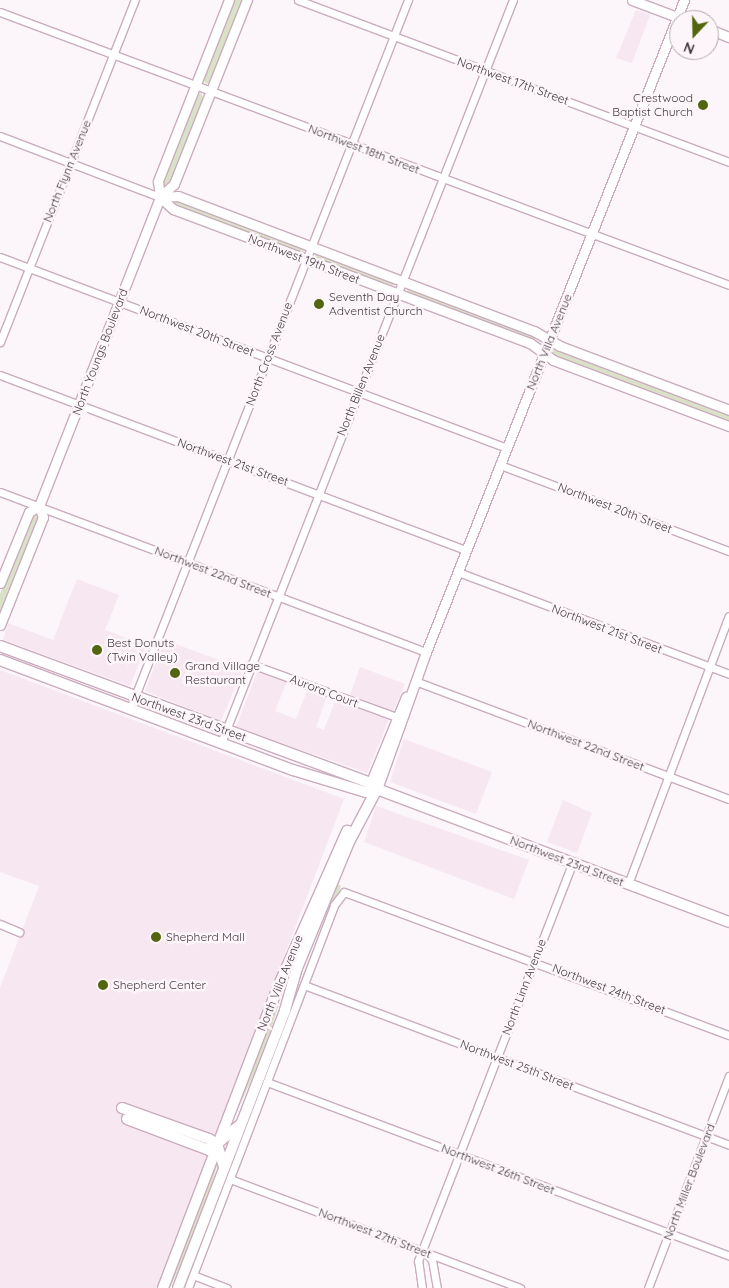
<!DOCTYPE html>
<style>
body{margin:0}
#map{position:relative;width:729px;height:1288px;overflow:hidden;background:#fcf5f9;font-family:Quicksand,sans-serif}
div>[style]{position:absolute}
.built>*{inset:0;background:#f7e7f0}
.green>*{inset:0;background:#d9e2c7}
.roads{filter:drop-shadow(1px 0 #caacbe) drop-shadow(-1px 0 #caacbe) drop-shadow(0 1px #caacbe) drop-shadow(0 -1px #caacbe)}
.minor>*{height:7px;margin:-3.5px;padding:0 3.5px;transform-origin:3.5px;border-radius:3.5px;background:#fff}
.tertiary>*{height:9px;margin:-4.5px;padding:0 4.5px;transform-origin:4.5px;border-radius:4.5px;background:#fff}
.secondary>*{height:10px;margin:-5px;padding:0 5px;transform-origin:5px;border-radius:5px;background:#fff}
.dots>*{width:14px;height:14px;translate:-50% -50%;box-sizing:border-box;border:2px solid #fcf5f9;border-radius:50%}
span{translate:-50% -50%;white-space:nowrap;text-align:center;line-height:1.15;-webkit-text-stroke:5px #fcf5f9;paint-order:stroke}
.street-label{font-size:12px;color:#453940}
.poi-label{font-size:12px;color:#453940}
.right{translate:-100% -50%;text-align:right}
.left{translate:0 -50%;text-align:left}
.north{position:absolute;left:669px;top:10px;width:50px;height:50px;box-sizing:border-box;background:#fcf5f9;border:1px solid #b3aaaf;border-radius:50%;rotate:201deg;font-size:14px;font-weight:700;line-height:20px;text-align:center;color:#453940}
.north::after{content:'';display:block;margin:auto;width:18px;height:22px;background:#53650f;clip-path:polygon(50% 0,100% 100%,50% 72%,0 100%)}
</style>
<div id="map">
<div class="built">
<i style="clip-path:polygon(636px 10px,650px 15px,632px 63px,616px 58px)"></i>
<i style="clip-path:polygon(77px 579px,119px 595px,105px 630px,146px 646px,130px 686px,3px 640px,8px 623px,53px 640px)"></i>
<i style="clip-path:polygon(165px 640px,243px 669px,221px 721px,145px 691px)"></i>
<i style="clip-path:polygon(360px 667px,405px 684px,393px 712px,350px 695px)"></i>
<i style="clip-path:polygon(0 670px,344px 799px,158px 1288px,0 1288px,0 988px,39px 886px,0 872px)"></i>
<i style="clip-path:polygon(258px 670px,287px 681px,275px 711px,296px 719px,308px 689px,327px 696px,316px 727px,319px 728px,324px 730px,336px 699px,389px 719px,367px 773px,236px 727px)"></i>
<i style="clip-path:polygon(404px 739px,492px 772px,476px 814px,390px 782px)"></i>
<i style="clip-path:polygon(563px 800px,592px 813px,577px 853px,547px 842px)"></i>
<i style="clip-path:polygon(376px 806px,529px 860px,514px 899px,364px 842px)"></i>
</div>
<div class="green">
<i style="clip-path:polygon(232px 0,244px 0,211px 82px,206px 84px,203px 79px)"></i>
<i style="clip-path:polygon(201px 93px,204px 100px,172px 183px,164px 187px,161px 178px,195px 95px)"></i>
<i style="clip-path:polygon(175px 199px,303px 248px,304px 251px,302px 254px,174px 206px)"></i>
<i style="clip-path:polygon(317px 253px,392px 282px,394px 286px,313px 258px)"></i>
<i style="clip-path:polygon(409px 288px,535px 335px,535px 339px,532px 340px,406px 294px)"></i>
<i style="clip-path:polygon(555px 348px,729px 413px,729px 423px,555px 357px,552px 351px)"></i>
<i style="clip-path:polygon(33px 510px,41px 513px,0 617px,0 594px)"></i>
<i style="clip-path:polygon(338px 884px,341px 886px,183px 1288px)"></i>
<i style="clip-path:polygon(276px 1002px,278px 1007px,262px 1058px,231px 1123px)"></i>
<i style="clip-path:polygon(216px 1159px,217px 1166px,202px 1217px,170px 1288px,167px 1288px)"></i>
</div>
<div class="roads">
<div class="minor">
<i style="left:298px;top:0;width:460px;rotate:20.6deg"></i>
<i style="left:0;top:12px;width:778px;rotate:20.53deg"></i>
<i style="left:0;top:136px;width:171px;rotate:20.9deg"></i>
<i style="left:0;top:257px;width:542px;rotate:20.64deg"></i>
<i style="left:0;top:342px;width:368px;rotate:-68.5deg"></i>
<i style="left:0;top:375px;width:498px;rotate:20.6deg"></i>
<i style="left:500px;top:465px;width:245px;rotate:20.6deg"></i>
<i style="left:0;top:492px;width:455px;rotate:20.6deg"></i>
<i style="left:458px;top:572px;width:290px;rotate:20.6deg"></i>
<i style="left:251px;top:664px;width:155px;rotate:20deg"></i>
<i style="left:415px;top:681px;width:335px;rotate:20.6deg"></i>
<i style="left:130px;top:709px;width:762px;rotate:-68.59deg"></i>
<i style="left:221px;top:743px;width:798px;rotate:-68.55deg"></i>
<i style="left:628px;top:884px;width:286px;rotate:-69.4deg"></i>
<i style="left:0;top:924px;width:21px;rotate:23deg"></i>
<i style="left:304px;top:985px;width:454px;rotate:20.6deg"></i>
<i style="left:267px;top:1082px;width:494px;rotate:20.6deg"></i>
<i style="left:230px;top:1179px;width:310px;rotate:20.6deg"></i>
<i style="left:426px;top:1253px;width:9px;rotate:49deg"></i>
<i style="left:432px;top:1260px;width:28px;rotate:80deg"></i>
<i style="left:193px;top:1275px;width:36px;rotate:21deg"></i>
<i style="left:188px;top:1288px;width:410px;rotate:-69.1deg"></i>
<i style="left:334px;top:905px;width:16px;rotate:-52deg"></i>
<i style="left:344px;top:892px;width:411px;rotate:20.4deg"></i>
<i style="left:422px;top:1288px;width:27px;rotate:-98deg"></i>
<i style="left:418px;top:1261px;width:427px;rotate:-68.8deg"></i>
<i style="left:648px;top:1288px;width:227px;rotate:-69.1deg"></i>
</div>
<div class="tertiary">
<i style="left:632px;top:0;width:57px;rotate:20.7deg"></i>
<i style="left:709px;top:29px;width:22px;rotate:22deg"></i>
<i style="left:160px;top:197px;width:18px;rotate:43deg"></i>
<i style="left:173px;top:209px;width:381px;rotate:20.6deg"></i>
<i style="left:530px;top:343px;width:29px;rotate:36deg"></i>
<i style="left:553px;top:360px;width:188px;rotate:20.6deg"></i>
<i style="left:160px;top:197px;width:18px;rotate:-3deg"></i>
<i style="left:178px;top:196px;width:381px;rotate:20.8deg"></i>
<i style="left:534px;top:331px;width:30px;rotate:30deg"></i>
<i style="left:560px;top:346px;width:181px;rotate:20.7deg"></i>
<i style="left:160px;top:197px;width:16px;rotate:-97deg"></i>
<i style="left:158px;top:181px;width:194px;rotate:-68.6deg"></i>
<i style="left:0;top:583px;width:77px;rotate:-67.8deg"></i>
<i style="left:29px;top:512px;width:12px;rotate:-31deg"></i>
<i style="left:39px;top:506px;width:332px;rotate:-68.6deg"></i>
<i style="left:160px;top:197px;width:19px;rotate:-43deg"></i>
<i style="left:174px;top:184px;width:198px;rotate:-68.4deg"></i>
<i style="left:0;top:625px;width:116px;rotate:-68.3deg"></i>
<i style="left:43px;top:517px;width:12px;rotate:-110deg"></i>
<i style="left:368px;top:789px;width:100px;rotate:-67.6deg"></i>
<i style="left:377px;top:789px;width:145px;rotate:-70.3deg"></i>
<i style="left:426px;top:652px;width:701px;rotate:-68.41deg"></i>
</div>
<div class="secondary">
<i style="left:0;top:646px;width:395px;rotate:20.3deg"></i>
<i style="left:371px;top:783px;width:8px;rotate:45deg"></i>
<i style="left:377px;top:789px;width:376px;rotate:20.7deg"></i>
<i style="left:0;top:660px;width:313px;rotate:20.6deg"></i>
<i style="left:293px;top:770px;width:76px;rotate:16.8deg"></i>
<i style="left:366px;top:792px;width:11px;rotate:-15deg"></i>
<i style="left:122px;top:1108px;width:92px;rotate:19.6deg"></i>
<i style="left:209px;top:1139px;width:9px;rotate:32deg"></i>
<i style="left:217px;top:1144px;width:24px;rotate:73deg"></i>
<i style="left:127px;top:1119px;width:88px;rotate:20.7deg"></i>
<i style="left:209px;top:1150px;width:40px;rotate:-39deg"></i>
<i style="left:163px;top:1288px;width:322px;rotate:-69.1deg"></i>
<i style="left:278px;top:987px;width:171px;rotate:-66.1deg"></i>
<i style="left:178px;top:1288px;width:298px;rotate:-68.9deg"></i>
<i style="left:285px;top:1010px;width:44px;rotate:-74.1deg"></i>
<i style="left:297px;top:968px;width:136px;rotate:-67.6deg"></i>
<i style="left:349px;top:842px;width:60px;rotate:-62.2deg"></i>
</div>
</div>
<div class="dots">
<i style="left:703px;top:105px;background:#53650f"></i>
<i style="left:319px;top:304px;background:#53650f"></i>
<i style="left:97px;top:650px;background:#53650f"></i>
<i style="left:175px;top:673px;background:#53650f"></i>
<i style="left:156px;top:937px;background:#53650f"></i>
<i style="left:103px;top:985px;background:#53650f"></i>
</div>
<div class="street-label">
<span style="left:513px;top:81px;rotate:20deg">Northwest 17th Street</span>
<span style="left:364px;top:149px;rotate:21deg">Northwest 18th Street</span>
<span style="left:67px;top:171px;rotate:-68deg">North Flynn Avenue</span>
<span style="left:304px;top:259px;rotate:21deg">Northwest 19th Street</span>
<span style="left:197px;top:331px;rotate:21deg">Northwest 20th Street</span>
<span style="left:549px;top:342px;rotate:-68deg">North Villa Avenue</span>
<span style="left:100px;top:352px;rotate:-69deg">North Youngs Boulevard</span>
<span style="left:269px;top:354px;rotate:-69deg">North Cross Avenue</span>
<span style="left:361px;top:385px;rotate:-68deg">North Billen Avenue</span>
<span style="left:233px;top:462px;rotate:20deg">Northwest 21st Street</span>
<span style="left:615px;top:508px;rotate:21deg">Northwest 20th Street</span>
<span style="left:213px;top:572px;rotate:21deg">Northwest 22nd Street</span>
<span style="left:607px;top:629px;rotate:21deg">Northwest 21st Street</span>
<span style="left:324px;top:691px;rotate:21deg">Aurora Court</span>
<span style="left:189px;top:717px;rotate:20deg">Northwest 23rd Street</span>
<span style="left:586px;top:745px;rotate:21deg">Northwest 22nd Street</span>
<span style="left:567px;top:861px;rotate:21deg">Northwest 23rd Street</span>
<span style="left:280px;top:983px;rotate:-68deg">North Villa Avenue</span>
<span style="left:524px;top:987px;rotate:-69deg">North Linn Avenue</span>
<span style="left:609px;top:989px;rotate:21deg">Northwest 24th Street</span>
<span style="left:517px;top:1065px;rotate:21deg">Northwest 25th Street</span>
<span style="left:498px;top:1169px;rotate:21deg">Northwest 26th Street</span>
<span style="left:689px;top:1182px;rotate:-69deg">North Miller Boulevard</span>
<span style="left:375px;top:1233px;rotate:21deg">Northwest 27th Street</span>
</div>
<div class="poi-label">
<span class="right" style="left:693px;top:105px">Crestwood<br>Baptist Church</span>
<span class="left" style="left:329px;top:304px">Seventh Day<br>Adventist Church</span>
<span class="left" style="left:107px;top:650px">Best Donuts<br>(Twin Valley)</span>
<span class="left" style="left:185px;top:673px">Grand Village<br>Restaurant</span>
<span class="left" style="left:166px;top:937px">Shepherd Mall</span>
<span class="left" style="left:113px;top:985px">Shepherd Center</span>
</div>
<div class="north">N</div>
</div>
